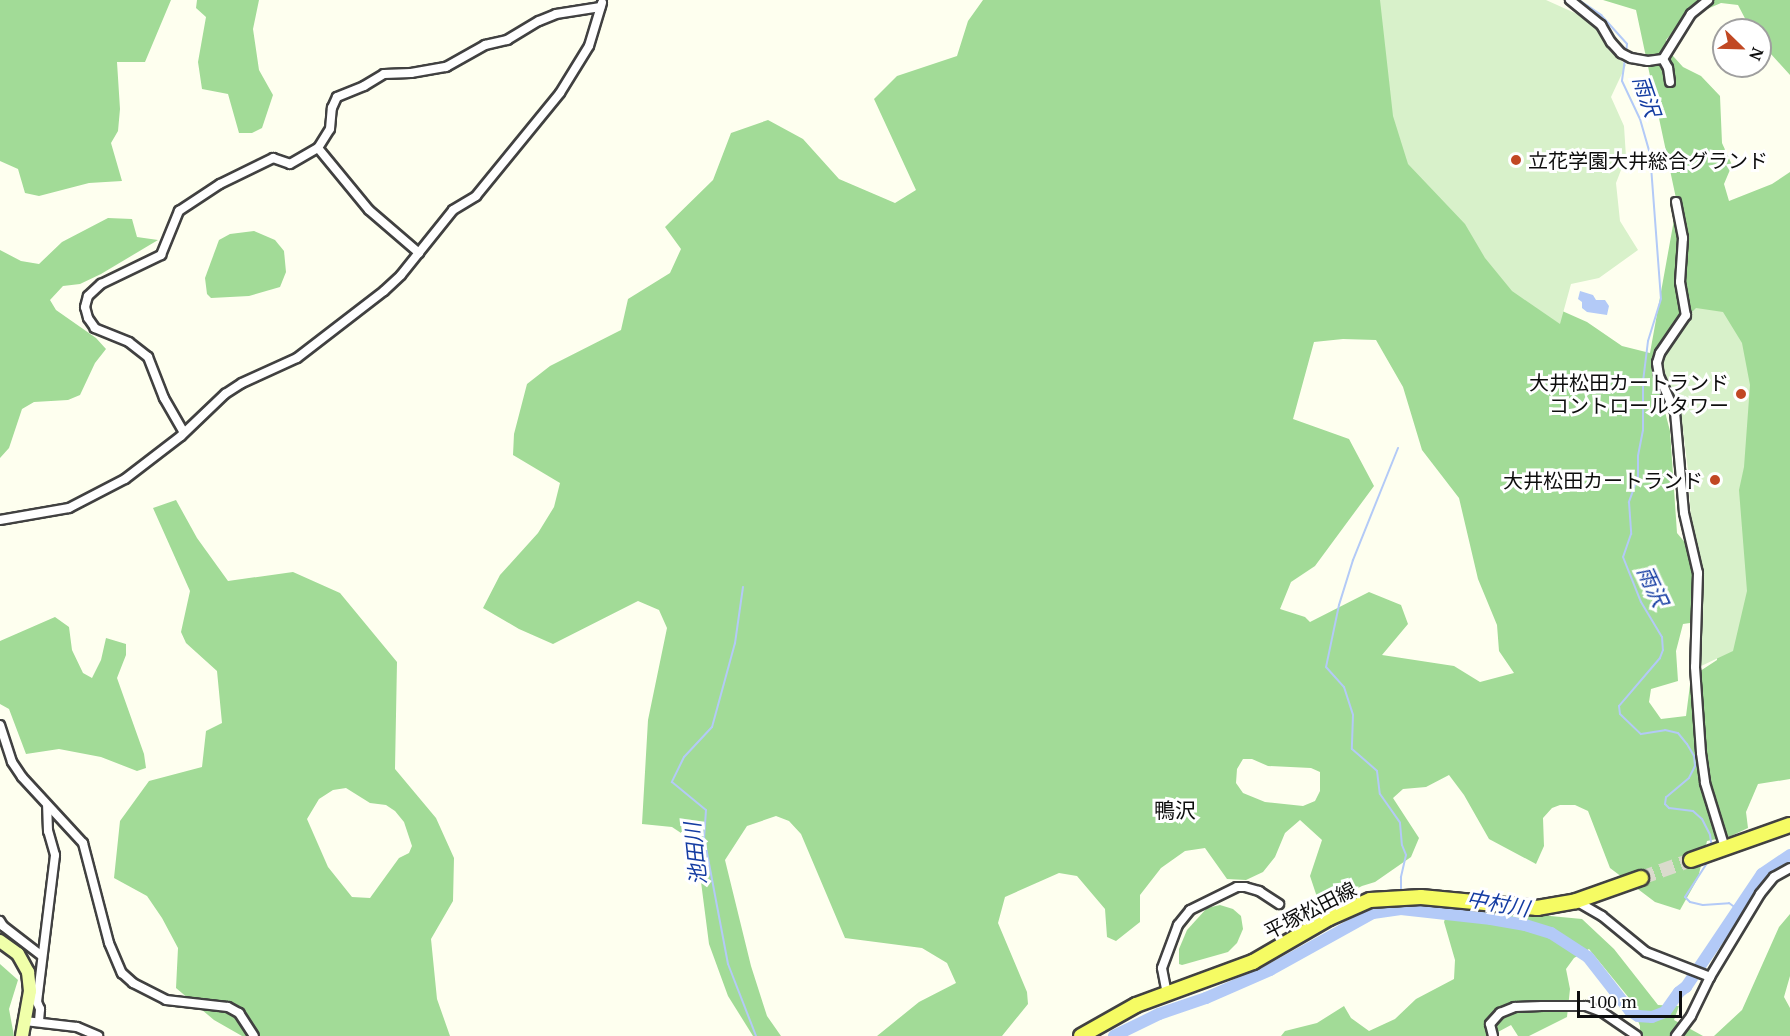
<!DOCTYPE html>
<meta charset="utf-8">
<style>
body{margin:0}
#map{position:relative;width:1790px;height:1036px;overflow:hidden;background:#feffef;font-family:"PT Serif","Noto Sans JP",serif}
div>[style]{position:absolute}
.forest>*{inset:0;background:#a2db97}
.pitch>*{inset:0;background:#d8f1ca}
.water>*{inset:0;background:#b3caf7}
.stream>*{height:2px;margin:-1px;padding:0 1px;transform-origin:1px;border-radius:1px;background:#b3caf7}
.river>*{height:12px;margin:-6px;padding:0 6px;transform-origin:6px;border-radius:6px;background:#b3caf7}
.primary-tunnel>*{height:14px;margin-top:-7px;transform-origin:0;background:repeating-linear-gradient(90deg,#dadbcd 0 14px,transparent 0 21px)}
.roads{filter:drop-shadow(2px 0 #414141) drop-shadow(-2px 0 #414141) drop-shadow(0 2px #414141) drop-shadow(0 -2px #414141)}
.street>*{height:8px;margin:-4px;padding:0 4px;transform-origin:4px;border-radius:4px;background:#fff}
.secondary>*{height:12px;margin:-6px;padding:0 6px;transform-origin:6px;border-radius:6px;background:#f0ffaa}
.primary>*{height:14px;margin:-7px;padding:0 7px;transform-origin:7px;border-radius:7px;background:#f5fb63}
.dots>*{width:16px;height:16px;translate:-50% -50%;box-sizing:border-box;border:3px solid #fff;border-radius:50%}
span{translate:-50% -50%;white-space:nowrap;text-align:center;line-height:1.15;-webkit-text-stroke:6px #fff;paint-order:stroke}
.poi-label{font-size:20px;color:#0e0e0e}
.left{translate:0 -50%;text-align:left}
.right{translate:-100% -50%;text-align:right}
.street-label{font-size:20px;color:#0e0e0e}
.water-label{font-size:21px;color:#143ca2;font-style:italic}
.neighbourhood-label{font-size:21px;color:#0e0e0e}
.north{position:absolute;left:1712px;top:18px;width:60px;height:60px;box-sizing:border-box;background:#fff;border:2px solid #9f9f9f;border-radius:50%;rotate:113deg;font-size:16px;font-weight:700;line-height:24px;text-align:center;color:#0e0e0e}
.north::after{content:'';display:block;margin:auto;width:21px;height:27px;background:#c14823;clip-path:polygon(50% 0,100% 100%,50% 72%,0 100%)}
.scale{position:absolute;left:1577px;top:991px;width:105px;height:27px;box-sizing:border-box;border:3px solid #0e0e0e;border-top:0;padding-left:8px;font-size:18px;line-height:21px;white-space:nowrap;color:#0e0e0e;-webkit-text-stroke:4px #fff;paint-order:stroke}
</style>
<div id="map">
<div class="forest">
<i style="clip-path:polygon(0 0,171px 0,145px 62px,117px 62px,120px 109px,118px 131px,111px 143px,122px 181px,89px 183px,39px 196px,25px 193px,18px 169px,0 161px)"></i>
<i style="clip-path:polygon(197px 0,259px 0,253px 29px,259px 70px,273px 95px,262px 128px,252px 133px,239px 133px,228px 94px,202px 89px,198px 62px,206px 17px,196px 8px)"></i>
<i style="clip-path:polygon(evenodd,983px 0,1384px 0,1524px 294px,1587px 322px,1622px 346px,1650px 353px,1677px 203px,1636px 10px,1603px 0,1790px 0,1790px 75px,1760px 42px,1760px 30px,1751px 30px,1738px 5px,1721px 3px,1684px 19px,1666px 40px,1673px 56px,1683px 67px,1701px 76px,1720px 96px,1722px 143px,1732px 165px,1724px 184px,1729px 201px,1772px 184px,1790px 172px,1790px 779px,1758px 784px,1746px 812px,1748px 828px,1731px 836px,1707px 841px,1698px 878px,1680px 910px,1655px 902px,1610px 868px,1588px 811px,1575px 805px,1560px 805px,1552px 808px,1543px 818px,1544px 846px,1536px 864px,1489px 839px,1464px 795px,1449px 775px,1426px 787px,1403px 789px,1393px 798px,1419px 838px,1411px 857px,1375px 882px,1362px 886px,1336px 899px,1318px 900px,1310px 876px,1322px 840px,1300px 820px,1285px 833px,1275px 857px,1263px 872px,1246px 880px,1227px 879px,1205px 848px,1185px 851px,1161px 868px,1140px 895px,1140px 922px,1116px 941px,1107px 937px,1105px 909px,1077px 876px,1059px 873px,1005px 897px,998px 923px,1027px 992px,1028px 1004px,1002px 1036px,877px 1036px,919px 1002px,956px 983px,947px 963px,922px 948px,845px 938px,801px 834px,789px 821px,776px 816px,747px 826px,725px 860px,751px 966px,767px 1016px,781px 1036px,753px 1036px,728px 996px,709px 944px,696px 843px,672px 827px,642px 824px,648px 720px,667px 628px,659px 610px,638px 601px,553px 644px,519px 629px,483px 608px,500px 575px,538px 533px,554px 507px,560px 483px,513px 455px,514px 434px,527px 384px,550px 366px,621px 330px,628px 299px,670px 273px,681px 249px,665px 227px,713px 180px,731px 133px,768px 120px,803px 139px,839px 179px,895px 203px,916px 190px,874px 99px,897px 76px,957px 56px,968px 21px,983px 0,1683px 311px,1719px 314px,1717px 660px,1691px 677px,1686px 716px,1661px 719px,1649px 702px,1651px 689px,1678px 681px,1676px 651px,1683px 624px,1704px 621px,1708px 570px,1677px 533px,1670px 431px,1652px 362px,1683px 311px,983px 0,1343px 339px,1376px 340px,1403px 387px,1422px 450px,1459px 498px,1478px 579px,1497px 625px,1499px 651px,1514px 673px,1480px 682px,1454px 666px,1382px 655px,1408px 624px,1401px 605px,1369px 592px,1310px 622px,1305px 617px,1280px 609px,1291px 582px,1315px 566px,1374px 486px,1349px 439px,1293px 419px,1314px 342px,1343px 339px,983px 0,1243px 759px,1252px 759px,1268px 766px,1311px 768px,1320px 772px,1320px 791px,1315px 801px,1303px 806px,1265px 802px,1243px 793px,1236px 783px,1237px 769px,1243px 759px)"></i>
<i style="clip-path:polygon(108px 218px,132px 219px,137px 237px,158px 240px,101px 274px,80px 284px,63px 286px,50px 300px,56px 310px,96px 338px,106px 349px,95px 363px,80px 395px,68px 400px,34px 402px,22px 409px,9px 448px,0 458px,0 250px,21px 261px,39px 264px,62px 242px)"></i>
<i style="clip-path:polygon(254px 231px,275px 240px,284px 251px,286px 272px,280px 287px,249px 296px,211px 298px,207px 294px,205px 278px,219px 240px,230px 234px)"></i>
<i style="clip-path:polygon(evenodd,176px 500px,197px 538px,228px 581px,293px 572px,340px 593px,397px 662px,395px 769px,436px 818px,454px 858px,453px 901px,431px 939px,437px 999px,450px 1036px,242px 1036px,214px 1020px,176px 988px,178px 948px,162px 918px,147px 896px,114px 878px,120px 821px,149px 781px,202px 767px,206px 731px,222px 723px,217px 671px,186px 643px,181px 632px,190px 591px,153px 508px,176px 500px,346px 788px,370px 803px,386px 805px,395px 811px,404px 822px,412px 846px,409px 853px,399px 858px,370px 898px,352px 897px,328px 867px,307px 819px,319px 799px,333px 790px,346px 788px)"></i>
<i style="clip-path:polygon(55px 617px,69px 627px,72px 650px,83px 673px,92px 678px,101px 660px,106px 638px,126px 644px,126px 655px,117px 678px,144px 754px,146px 768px,137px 771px,101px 757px,59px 749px,26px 754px,9px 709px,0 704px,0 641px)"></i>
<i style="clip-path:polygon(1220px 905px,1233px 909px,1241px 916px,1243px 929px,1237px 943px,1228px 952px,1182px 965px,1179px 964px,1179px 949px,1187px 930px,1207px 908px)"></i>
<i style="clip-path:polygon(1448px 909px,1477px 909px,1582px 919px,1614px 949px,1658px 1005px,1679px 1006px,1674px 1020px,1703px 1036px,1640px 1036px,1640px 1026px,1629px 998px,1589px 949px,1574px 958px,1566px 969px,1570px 989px,1567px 1017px,1529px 1036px,1518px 1036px,1511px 1025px,1498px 1032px,1497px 1036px,1281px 1036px,1285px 1031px,1317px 1023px,1344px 1006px,1351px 1018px,1369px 1031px,1395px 1019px,1416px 999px,1454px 979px,1455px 960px,1444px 922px)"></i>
<i style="clip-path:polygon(1790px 914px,1790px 976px,1784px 997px,1790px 1008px,1790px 1036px,1714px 1036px,1742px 1010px,1779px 927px)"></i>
<i style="clip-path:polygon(0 964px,18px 980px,9px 1009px,14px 1036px,0 1036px)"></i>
</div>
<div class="pitch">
<i style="clip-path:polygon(1380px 0,1546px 0,1586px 18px,1600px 31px,1610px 51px,1626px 65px,1611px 97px,1624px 126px,1626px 157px,1616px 183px,1620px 221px,1638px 250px,1599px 278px,1571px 284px,1560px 324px,1512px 291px,1485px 258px,1465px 224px,1408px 164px,1393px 116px)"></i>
<i style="clip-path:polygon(1696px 308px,1723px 312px,1742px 343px,1750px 385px,1744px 467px,1739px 490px,1747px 591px,1733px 651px,1699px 667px,1702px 570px,1691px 521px,1688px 470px,1682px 422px,1663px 367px,1663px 357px,1667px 350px,1688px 316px)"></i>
</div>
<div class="water">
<i style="clip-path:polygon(1580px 291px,1593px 295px,1596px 300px,1605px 300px,1609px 306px,1607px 315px,1587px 312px,1582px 308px,1582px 302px,1578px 299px)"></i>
</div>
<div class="stream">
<i style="left:1579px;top:0;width:27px;rotate:34deg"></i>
<i style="left:1601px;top:15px;width:39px;rotate:48deg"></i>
<i style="left:1627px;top:44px;width:9px;rotate:96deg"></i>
<i style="left:1625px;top:59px;width:22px;rotate:98deg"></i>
<i style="left:1622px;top:81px;width:42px;rotate:64.7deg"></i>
<i style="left:1640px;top:119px;width:35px;rotate:74deg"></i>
<i style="left:1650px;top:153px;width:146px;rotate:85.7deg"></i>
<i style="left:1661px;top:299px;width:44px;rotate:107.2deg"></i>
<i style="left:1648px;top:341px;width:38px;rotate:97deg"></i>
<i style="left:1643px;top:379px;width:51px;rotate:90deg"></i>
<i style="left:1643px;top:430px;width:26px;rotate:101deg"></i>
<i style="left:1638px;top:456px;width:21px;rotate:90deg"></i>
<i style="left:1638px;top:477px;width:27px;rotate:110deg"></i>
<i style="left:1629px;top:502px;width:32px;rotate:86deg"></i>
<i style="left:1631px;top:534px;width:24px;rotate:109deg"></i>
<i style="left:1623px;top:557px;width:48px;rotate:68.2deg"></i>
<i style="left:1641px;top:602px;width:41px;rotate:59deg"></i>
<i style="left:1662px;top:637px;width:13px;rotate:86deg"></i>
<i style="left:1663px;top:650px;width:9px;rotate:111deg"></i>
<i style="left:1660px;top:658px;width:63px;rotate:130.5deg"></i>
<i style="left:1619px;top:706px;width:8px;rotate:83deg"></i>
<i style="left:1620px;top:714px;width:29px;rotate:44deg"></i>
<i style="left:1641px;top:734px;width:24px;rotate:-9deg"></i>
<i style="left:1665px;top:730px;width:13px;rotate:13deg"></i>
<i style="left:1678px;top:733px;width:14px;rotate:51deg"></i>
<i style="left:1687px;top:744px;width:14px;rotate:60deg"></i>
<i style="left:1694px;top:756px;width:10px;rotate:84deg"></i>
<i style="left:1695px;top:766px;width:13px;rotate:117deg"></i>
<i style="left:1689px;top:778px;width:30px;rotate:140deg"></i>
<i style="left:1666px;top:797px;width:7px;rotate:98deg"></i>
<i style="left:1665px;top:804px;width:6px;rotate:45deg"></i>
<i style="left:1669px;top:808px;width:24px;rotate:7deg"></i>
<i style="left:1693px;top:811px;width:12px;rotate:42deg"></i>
<i style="left:1702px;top:819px;width:18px;rotate:63deg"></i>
<i style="left:1710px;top:835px;width:13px;rotate:81deg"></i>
<i style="left:1398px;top:448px;width:121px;rotate:111.9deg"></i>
<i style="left:1353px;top:560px;width:47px;rotate:107.3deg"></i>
<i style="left:1339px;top:605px;width:63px;rotate:101.8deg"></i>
<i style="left:1326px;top:667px;width:27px;rotate:48deg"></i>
<i style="left:1344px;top:687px;width:29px;rotate:72deg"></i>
<i style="left:1353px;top:715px;width:34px;rotate:92deg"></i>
<i style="left:1352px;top:749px;width:33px;rotate:41deg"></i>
<i style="left:1377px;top:771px;width:23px;rotate:83deg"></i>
<i style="left:1380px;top:794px;width:35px;rotate:55deg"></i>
<i style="left:1400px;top:823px;width:22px;rotate:85deg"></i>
<i style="left:1402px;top:845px;width:11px;rotate:68deg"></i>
<i style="left:1406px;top:855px;width:23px;rotate:103deg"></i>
<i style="left:1401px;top:877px;width:15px;rotate:90deg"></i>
<i style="left:743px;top:587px;width:57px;rotate:98.1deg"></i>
<i style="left:735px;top:643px;width:87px;rotate:105.3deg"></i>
<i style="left:712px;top:727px;width:41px;rotate:133deg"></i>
<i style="left:684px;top:757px;width:28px;rotate:116deg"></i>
<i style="left:672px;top:782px;width:44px;rotate:39.5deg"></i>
<i style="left:706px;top:810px;width:27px;rotate:94deg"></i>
<i style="left:704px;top:837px;width:129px;rotate:79.3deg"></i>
<i style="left:728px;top:964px;width:77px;rotate:68.7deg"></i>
<i style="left:1709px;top:860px;width:44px;rotate:123deg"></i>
<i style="left:1685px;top:897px;width:7px;rotate:45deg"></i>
<i style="left:1690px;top:902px;width:13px;rotate:13deg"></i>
<i style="left:1703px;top:905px;width:26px;rotate:-4deg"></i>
<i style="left:1729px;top:903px;width:14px;rotate:36deg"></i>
</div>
<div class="river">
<i style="left:1114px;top:1036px;width:50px;rotate:-26.1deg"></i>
<i style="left:1159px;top:1014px;width:50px;rotate:-18.8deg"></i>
<i style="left:1206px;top:998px;width:70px;rotate:-23.6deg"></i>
<i style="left:1270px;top:970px;width:118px;rotate:-29deg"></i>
<i style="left:1373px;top:913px;width:28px;rotate:-8deg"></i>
<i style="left:1401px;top:909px;width:91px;rotate:6.3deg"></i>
<i style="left:1491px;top:919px;width:35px;rotate:10deg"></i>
<i style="left:1525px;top:925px;width:27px;rotate:17deg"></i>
<i style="left:1551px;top:933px;width:44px;rotate:33deg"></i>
<i style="left:1588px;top:957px;width:68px;rotate:52.1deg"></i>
<i style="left:1630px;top:1011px;width:9px;rotate:32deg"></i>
<i style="left:1638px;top:1016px;width:14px;rotate:4deg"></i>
<i style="left:1652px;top:1017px;width:14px;rotate:-21deg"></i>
<i style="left:1665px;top:1012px;width:24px;rotate:-55deg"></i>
<i style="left:1679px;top:992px;width:9px;rotate:-36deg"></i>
<i style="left:1686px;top:987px;width:136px;rotate:-56.1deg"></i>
<i style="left:1762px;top:874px;width:34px;rotate:-34deg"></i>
</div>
<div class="primary-tunnel">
<i style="left:1641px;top:878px;width:53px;rotate:-19.8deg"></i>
</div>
<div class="roads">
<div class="street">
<i style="left:1570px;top:0;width:40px;rotate:39deg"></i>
<i style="left:1601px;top:25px;width:20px;rotate:60deg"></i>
<i style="left:1611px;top:42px;width:15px;rotate:48deg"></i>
<i style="left:1621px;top:53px;width:11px;rotate:27deg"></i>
<i style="left:1631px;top:58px;width:17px;rotate:10deg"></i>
<i style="left:1648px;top:61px;width:15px;rotate:-8deg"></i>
<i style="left:1670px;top:82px;width:14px;rotate:-98deg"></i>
<i style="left:1668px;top:68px;width:10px;rotate:-119deg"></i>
<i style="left:1663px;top:59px;width:53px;rotate:-58.1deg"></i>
<i style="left:1691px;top:14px;width:22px;rotate:-39deg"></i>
<i style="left:318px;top:148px;width:80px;rotate:50.6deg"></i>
<i style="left:369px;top:210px;width:66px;rotate:40.7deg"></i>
<i style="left:1676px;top:202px;width:37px;rotate:79deg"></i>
<i style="left:1683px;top:238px;width:44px;rotate:93.9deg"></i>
<i style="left:1680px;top:282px;width:34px;rotate:80deg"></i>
<i style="left:1686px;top:315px;width:46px;rotate:124.4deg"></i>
<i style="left:1660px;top:353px;width:10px;rotate:107deg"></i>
<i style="left:1657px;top:363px;width:13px;rotate:81deg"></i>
<i style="left:1659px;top:376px;width:39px;rotate:66deg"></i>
<i style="left:1675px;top:412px;width:101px;rotate:84.9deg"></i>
<i style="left:1684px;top:513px;width:62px;rotate:76.9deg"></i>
<i style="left:1698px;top:573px;width:94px;rotate:91.8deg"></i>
<i style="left:1695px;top:667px;width:86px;rotate:86deg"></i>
<i style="left:1701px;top:753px;width:30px;rotate:82deg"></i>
<i style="left:1705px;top:783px;width:68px;rotate:72.9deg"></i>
<i style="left:183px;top:431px;width:38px;rotate:-120deg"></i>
<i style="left:164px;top:398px;width:44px;rotate:-111.3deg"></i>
<i style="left:148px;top:357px;width:24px;rotate:-142deg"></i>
<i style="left:129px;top:342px;width:37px;rotate:-158deg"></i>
<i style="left:95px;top:328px;width:12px;rotate:-125deg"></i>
<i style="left:88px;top:318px;width:11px;rotate:-105deg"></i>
<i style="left:85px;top:307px;width:11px;rotate:-75deg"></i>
<i style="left:88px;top:296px;width:18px;rotate:-43deg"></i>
<i style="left:101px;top:284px;width:67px;rotate:-25.8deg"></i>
<i style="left:161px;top:255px;width:48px;rotate:-67.8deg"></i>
<i style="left:179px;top:211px;width:49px;rotate:-33.4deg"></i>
<i style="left:220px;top:184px;width:59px;rotate:-26.1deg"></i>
<i style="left:273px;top:158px;width:18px;rotate:19deg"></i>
<i style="left:290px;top:164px;width:32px;rotate:-30deg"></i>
<i style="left:318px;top:148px;width:22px;rotate:-58deg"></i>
<i style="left:330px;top:129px;width:21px;rotate:-85deg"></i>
<i style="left:332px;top:108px;width:12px;rotate:-66deg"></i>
<i style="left:337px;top:97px;width:29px;rotate:-22deg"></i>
<i style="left:364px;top:86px;width:23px;rotate:-31deg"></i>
<i style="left:384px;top:74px;width:27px;rotate:-2deg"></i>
<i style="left:411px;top:73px;width:36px;rotate:-10deg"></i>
<i style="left:446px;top:67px;width:45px;rotate:-29.4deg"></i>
<i style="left:485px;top:45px;width:23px;rotate:-13deg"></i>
<i style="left:507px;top:40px;width:37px;rotate:-31deg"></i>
<i style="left:539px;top:21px;width:18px;rotate:-22deg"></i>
<i style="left:556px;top:14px;width:45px;rotate:-9deg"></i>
<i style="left:0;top:520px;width:70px;rotate:-9.9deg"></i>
<i style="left:69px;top:508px;width:63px;rotate:-27.4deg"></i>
<i style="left:125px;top:479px;width:71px;rotate:-37.5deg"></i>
<i style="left:181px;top:436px;width:61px;rotate:-43.7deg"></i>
<i style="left:225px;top:394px;width:20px;rotate:-33deg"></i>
<i style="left:242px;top:383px;width:60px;rotate:-24.4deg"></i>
<i style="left:297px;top:358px;width:110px;rotate:-37.6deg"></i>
<i style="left:384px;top:291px;width:23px;rotate:-43deg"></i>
<i style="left:401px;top:275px;width:83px;rotate:-51.3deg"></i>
<i style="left:453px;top:210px;width:27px;rotate:-31deg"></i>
<i style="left:476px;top:196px;width:133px;rotate:-50.8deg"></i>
<i style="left:560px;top:93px;width:55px;rotate:-58.3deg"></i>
<i style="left:589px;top:46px;width:45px;rotate:-73.2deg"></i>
<i style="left:0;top:725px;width:39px;rotate:72deg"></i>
<i style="left:12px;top:762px;width:18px;rotate:56deg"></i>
<i style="left:22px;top:777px;width:90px;rotate:47.3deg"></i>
<i style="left:83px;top:843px;width:103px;rotate:75.4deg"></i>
<i style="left:109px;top:943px;width:33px;rotate:67deg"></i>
<i style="left:122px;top:973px;width:15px;rotate:42deg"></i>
<i style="left:133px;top:983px;width:37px;rotate:27deg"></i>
<i style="left:166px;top:1000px;width:62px;rotate:6.4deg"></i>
<i style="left:228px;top:1007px;width:13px;rotate:29deg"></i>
<i style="left:239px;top:1013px;width:27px;rotate:57deg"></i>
<i style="left:1576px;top:901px;width:30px;rotate:30deg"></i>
<i style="left:1602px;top:916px;width:57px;rotate:39.3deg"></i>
<i style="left:1646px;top:952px;width:69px;rotate:21.3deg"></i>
<i style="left:0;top:921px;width:6px;rotate:59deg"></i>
<i style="left:3px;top:926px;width:49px;rotate:37.6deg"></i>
<i style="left:1167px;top:994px;width:26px;rotate:-101deg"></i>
<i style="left:1162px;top:968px;width:46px;rotate:-69.6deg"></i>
<i style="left:1178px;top:925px;width:19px;rotate:-51deg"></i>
<i style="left:1190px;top:910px;width:52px;rotate:-26.1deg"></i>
<i style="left:1237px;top:887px;width:8px"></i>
<i style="left:1245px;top:887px;width:15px;rotate:16deg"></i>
<i style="left:1259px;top:891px;width:24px;rotate:33deg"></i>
<i style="left:25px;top:1021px;width:52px;rotate:6.6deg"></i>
<i style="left:77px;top:1027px;width:23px;rotate:23deg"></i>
<i style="left:39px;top:1021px;width:12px;rotate:-85deg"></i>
<i style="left:40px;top:1009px;width:8px;rotate:-113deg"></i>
<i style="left:37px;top:1002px;width:148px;rotate:-83deg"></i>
<i style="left:55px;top:855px;width:25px;rotate:-106deg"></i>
<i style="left:48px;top:831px;width:25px;rotate:-92deg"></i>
<i style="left:1493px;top:1036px;width:12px;rotate:-104deg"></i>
<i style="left:1490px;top:1024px;width:15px;rotate:-48deg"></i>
<i style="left:1500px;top:1013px;width:16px;rotate:-22deg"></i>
<i style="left:1515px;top:1007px;width:27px;rotate:-2deg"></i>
<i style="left:1542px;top:1006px;width:44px"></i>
<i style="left:1586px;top:1006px;width:17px;rotate:21deg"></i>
<i style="left:1602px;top:1012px;width:42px;rotate:34.4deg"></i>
<i style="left:1676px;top:1036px;width:25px;rotate:-53deg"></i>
<i style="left:1691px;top:1016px;width:43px;rotate:-64deg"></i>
<i style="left:1710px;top:977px;width:97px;rotate:-58.9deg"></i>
<i style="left:1760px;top:894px;width:22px;rotate:-51deg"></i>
<i style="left:1774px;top:877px;width:18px;rotate:-29deg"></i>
</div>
<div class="secondary">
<i style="left:0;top:941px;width:22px;rotate:36deg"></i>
<i style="left:18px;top:954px;width:21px;rotate:61deg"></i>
<i style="left:28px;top:972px;width:19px;rotate:84deg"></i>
<i style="left:30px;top:991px;width:46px;rotate:100.1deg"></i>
</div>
<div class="primary">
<i style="left:1691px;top:860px;width:105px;rotate:-19.5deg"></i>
<i style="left:1081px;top:1036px;width:63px;rotate:-29.4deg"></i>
<i style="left:1136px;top:1005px;width:125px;rotate:-20.2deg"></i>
<i style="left:1253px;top:962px;width:88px;rotate:-30.1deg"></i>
<i style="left:1329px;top:918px;width:45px;rotate:-23.7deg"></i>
<i style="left:1370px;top:900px;width:51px;rotate:-3.4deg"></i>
<i style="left:1421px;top:897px;width:117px;rotate:5.4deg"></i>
<i style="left:1537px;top:908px;width:40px;rotate:-10deg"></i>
<i style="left:1576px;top:901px;width:69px;rotate:-19.5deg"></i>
</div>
</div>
<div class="dots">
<i style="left:1516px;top:160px;background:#c14823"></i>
<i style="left:1741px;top:394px;background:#c14823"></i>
<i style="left:1715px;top:480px;background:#c14823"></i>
</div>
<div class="poi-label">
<span class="left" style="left:1528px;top:160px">立花学園大井総合グランド</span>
<span class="right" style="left:1729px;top:394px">大井松田カートランド<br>コントロールタワー</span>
<span class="right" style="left:1703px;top:480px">大井松田カートランド</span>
</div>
<div class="street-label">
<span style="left:1310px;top:910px;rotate:-27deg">平塚松田線</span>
</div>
<div class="water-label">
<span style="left:1647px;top:96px;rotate:71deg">雨沢</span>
<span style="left:1653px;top:586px;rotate:65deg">雨沢</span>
<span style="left:695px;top:854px;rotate:-96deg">池田川</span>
<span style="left:1498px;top:903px;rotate:10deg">中村川</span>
</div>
<div class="neighbourhood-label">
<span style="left:1175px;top:810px">鴨沢</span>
</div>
<div class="north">N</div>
<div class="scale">100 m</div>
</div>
